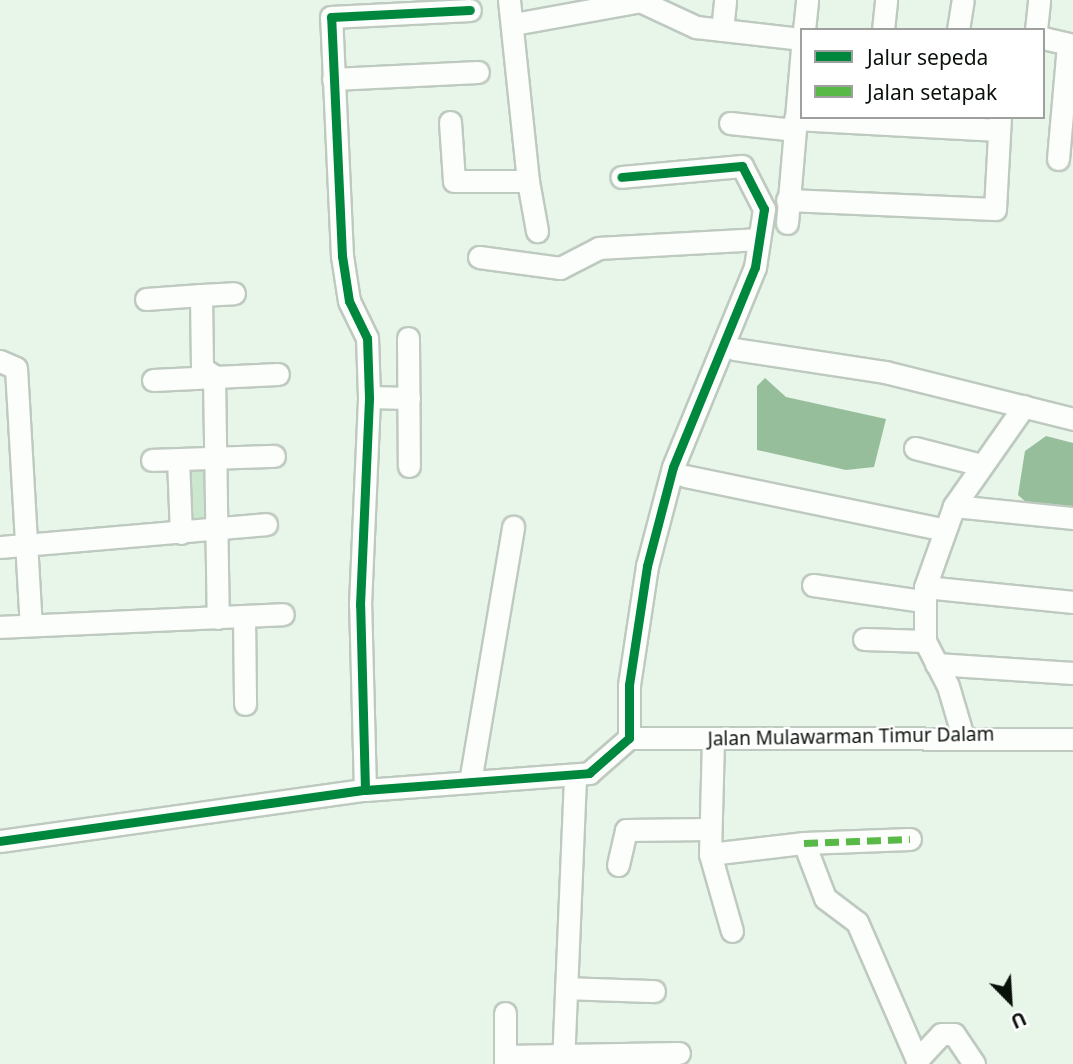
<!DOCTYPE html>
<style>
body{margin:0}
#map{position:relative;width:1073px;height:1064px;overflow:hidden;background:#e8f5e9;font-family:"Noto Sans",sans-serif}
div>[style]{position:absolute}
.green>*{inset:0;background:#cbe8ce}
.water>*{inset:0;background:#96be9b}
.roads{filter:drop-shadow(2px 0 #bec9bf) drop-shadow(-2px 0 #bec9bf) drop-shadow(0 2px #bec9bf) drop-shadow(0 -2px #bec9bf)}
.minor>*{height:21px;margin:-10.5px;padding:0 10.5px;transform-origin:10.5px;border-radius:10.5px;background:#fcfefc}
.quiet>*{height:7px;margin-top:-3.5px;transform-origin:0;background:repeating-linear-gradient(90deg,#58b947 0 14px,transparent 0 21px)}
.cycleway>*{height:9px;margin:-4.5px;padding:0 4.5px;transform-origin:4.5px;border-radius:4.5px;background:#00873e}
span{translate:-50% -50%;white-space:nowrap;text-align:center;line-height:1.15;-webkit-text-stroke:5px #fff;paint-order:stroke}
.street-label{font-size:19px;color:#09110a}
.legend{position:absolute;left:800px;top:28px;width:245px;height:91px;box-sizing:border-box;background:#fff;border:2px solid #9da09d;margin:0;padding:9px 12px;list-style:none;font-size:21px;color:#09110a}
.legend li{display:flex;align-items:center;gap:14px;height:35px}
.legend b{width:35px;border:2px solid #9da09d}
.north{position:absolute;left:975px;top:966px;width:70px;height:70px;-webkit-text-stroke:5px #fff;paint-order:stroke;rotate:156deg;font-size:19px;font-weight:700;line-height:28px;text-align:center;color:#09110a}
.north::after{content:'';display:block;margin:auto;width:24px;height:32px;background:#09110a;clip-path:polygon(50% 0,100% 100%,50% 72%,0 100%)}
</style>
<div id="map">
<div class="green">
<i style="clip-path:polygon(209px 462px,215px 525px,191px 527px,186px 464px)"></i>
</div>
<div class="water">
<i style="clip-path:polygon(765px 378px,786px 397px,886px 419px,874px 467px,846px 470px,757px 450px,757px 386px)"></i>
<i style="clip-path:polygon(1046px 436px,1073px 443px,1073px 508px,1027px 503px,1018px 495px,1025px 451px)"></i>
</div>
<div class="roads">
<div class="minor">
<i style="left:514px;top:24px;width:128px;rotate:-10.3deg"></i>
<i style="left:640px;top:1px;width:62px;rotate:24.9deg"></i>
<i style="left:696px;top:27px;width:107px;rotate:6.5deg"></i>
<i style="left:722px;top:30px;width:30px;rotate:-84deg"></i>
<i style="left:804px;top:30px;width:30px;rotate:-84deg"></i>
<i style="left:883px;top:30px;width:30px;rotate:-84deg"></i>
<i style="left:958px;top:30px;width:30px;rotate:-81deg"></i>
<i style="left:1036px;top:30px;width:30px;rotate:-84deg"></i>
<i style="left:1043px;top:38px;width:31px;rotate:13deg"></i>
<i style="left:333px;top:79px;width:145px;rotate:-2.8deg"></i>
<i style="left:795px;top:119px;width:204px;rotate:3.1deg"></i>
<i style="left:450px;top:122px;width:59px;rotate:86.1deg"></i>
<i style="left:454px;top:181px;width:74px"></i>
<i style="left:528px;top:181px;width:182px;rotate:-96deg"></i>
<i style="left:730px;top:123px;width:64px;rotate:6.2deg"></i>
<i style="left:1058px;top:159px;width:114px;rotate:-85deg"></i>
<i style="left:528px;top:181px;width:51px;rotate:79.8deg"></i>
<i style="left:787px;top:200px;width:208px;rotate:2.5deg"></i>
<i style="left:995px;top:209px;width:92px;rotate:-86.9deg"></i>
<i style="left:787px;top:223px;width:177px;rotate:-85.1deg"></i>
<i style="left:479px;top:257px;width:82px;rotate:7.7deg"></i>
<i style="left:560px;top:268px;width:44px;rotate:-27.1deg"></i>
<i style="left:599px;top:248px;width:160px;rotate:-3.2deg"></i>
<i style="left:201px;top:295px;width:33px;rotate:-3deg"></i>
<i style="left:146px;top:299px;width:55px;rotate:-4.2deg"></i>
<i style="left:201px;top:295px;width:73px;rotate:89.2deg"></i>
<i style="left:202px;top:368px;width:14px;rotate:34deg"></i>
<i style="left:214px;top:376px;width:242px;rotate:89.1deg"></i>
<i style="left:408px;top:338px;width:128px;rotate:89.6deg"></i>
<i style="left:734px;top:349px;width:153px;rotate:8.7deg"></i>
<i style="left:885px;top:372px;width:194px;rotate:14deg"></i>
<i style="left:0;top:361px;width:17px;rotate:24deg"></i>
<i style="left:16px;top:368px;width:257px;rotate:86.7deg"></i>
<i style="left:153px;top:380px;width:125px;rotate:-2.7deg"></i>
<i style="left:369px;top:397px;width:40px;rotate:1.4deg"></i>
<i style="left:915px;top:448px;width:68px;rotate:14.4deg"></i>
<i style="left:178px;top:459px;width:74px;rotate:87.7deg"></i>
<i style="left:152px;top:460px;width:122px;rotate:-1.9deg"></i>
<i style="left:685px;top:476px;width:262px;rotate:11.7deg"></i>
<i style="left:954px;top:506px;width:120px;rotate:5.8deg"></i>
<i style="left:0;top:547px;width:267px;rotate:-4.9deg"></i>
<i style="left:813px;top:585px;width:111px;rotate:8.3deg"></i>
<i style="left:925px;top:587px;width:149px;rotate:5.8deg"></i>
<i style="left:244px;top:616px;width:88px;rotate:89.3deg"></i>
<i style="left:0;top:627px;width:283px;rotate:-2.6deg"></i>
<i style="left:864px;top:639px;width:61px;rotate:1.9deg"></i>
<i style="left:936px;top:664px;width:137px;rotate:3.8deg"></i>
<i style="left:963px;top:737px;width:53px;rotate:-106.4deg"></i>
<i style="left:948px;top:686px;width:51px;rotate:-117.1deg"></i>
<i style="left:925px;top:641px;width:54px;rotate:-90deg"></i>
<i style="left:925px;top:587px;width:86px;rotate:-70.3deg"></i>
<i style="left:954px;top:506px;width:122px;rotate:-55deg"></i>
<i style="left:629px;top:738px;width:444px;rotate:0.1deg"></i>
<i style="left:713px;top:739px;width:115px;rotate:91.5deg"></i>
<i style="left:710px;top:854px;width:80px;rotate:74.1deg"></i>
<i style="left:470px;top:782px;width:259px;rotate:-80.4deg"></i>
<i style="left:365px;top:790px;width:185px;rotate:-91.5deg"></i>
<i style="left:360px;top:605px;width:208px;rotate:-87.5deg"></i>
<i style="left:369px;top:397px;width:59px;rotate:-91.9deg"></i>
<i style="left:367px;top:338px;width:41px;rotate:-115.9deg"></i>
<i style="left:349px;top:301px;width:46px;rotate:-98.8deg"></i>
<i style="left:342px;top:256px;width:239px;rotate:-92.6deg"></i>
<i style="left:331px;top:17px;width:139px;rotate:-2.9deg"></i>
<i style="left:0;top:841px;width:369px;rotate:-8deg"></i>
<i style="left:365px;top:790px;width:225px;rotate:-4.3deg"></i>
<i style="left:589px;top:773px;width:53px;rotate:-41.2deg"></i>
<i style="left:629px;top:738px;width:53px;rotate:-90deg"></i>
<i style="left:629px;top:685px;width:120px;rotate:-81.4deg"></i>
<i style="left:647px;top:566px;width:102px;rotate:-75.3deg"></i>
<i style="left:673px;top:467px;width:216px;rotate:-67.7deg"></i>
<i style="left:755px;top:267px;width:59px;rotate:-81.2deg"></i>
<i style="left:764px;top:209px;width:48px;rotate:-117.1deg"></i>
<i style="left:742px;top:166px;width:121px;rotate:174.8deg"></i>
<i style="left:804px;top:843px;width:106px;rotate:-2.2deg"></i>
<i style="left:710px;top:854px;width:95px;rotate:-6.7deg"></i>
<i style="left:804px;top:843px;width:59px;rotate:69.1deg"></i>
<i style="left:825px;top:898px;width:40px;rotate:37deg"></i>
<i style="left:857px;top:922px;width:150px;rotate:66.5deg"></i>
<i style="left:917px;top:1060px;width:35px;rotate:-47deg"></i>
<i style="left:941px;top:1034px;width:13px"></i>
<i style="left:954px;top:1034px;width:36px;rotate:56deg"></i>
<i style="left:618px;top:865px;width:36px;rotate:-77deg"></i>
<i style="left:626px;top:830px;width:83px;rotate:-0.7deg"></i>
<i style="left:566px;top:988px;width:88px;rotate:2deg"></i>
<i style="left:505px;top:1013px;width:43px;rotate:90deg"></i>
<i style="left:505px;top:1064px;width:8px;rotate:-90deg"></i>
<i style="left:505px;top:1056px;width:174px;rotate:-1deg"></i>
<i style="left:563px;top:1064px;width:288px;rotate:-87.6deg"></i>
</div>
</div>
<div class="quiet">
<i style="left:804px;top:843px;width:106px;rotate:-2.2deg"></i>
</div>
<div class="cycleway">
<i style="left:365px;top:790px;width:185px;rotate:-91.5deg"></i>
<i style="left:360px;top:605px;width:208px;rotate:-87.5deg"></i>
<i style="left:369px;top:397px;width:59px;rotate:-91.9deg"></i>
<i style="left:367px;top:338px;width:41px;rotate:-115.9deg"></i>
<i style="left:349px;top:301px;width:46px;rotate:-98.8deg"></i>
<i style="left:342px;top:256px;width:239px;rotate:-92.6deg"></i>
<i style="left:331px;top:17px;width:139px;rotate:-2.9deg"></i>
<i style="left:0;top:841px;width:369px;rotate:-8deg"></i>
<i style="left:365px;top:790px;width:225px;rotate:-4.3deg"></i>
<i style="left:589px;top:773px;width:53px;rotate:-41.2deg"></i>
<i style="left:629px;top:738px;width:53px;rotate:-90deg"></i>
<i style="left:629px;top:685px;width:120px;rotate:-81.4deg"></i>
<i style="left:647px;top:566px;width:102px;rotate:-75.3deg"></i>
<i style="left:673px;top:467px;width:216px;rotate:-67.7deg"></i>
<i style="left:755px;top:267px;width:59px;rotate:-81.2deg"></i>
<i style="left:764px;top:209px;width:48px;rotate:-117.1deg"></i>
<i style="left:742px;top:166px;width:121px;rotate:174.8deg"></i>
</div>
<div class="street-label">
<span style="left:851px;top:737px;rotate:-1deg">Jalan Mulawarman Timur Dalam</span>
</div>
<ul class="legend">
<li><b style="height:9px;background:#00873e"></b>Jalur sepeda</li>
<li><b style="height:9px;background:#58b947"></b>Jalan setapak</li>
</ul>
<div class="north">U</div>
</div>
